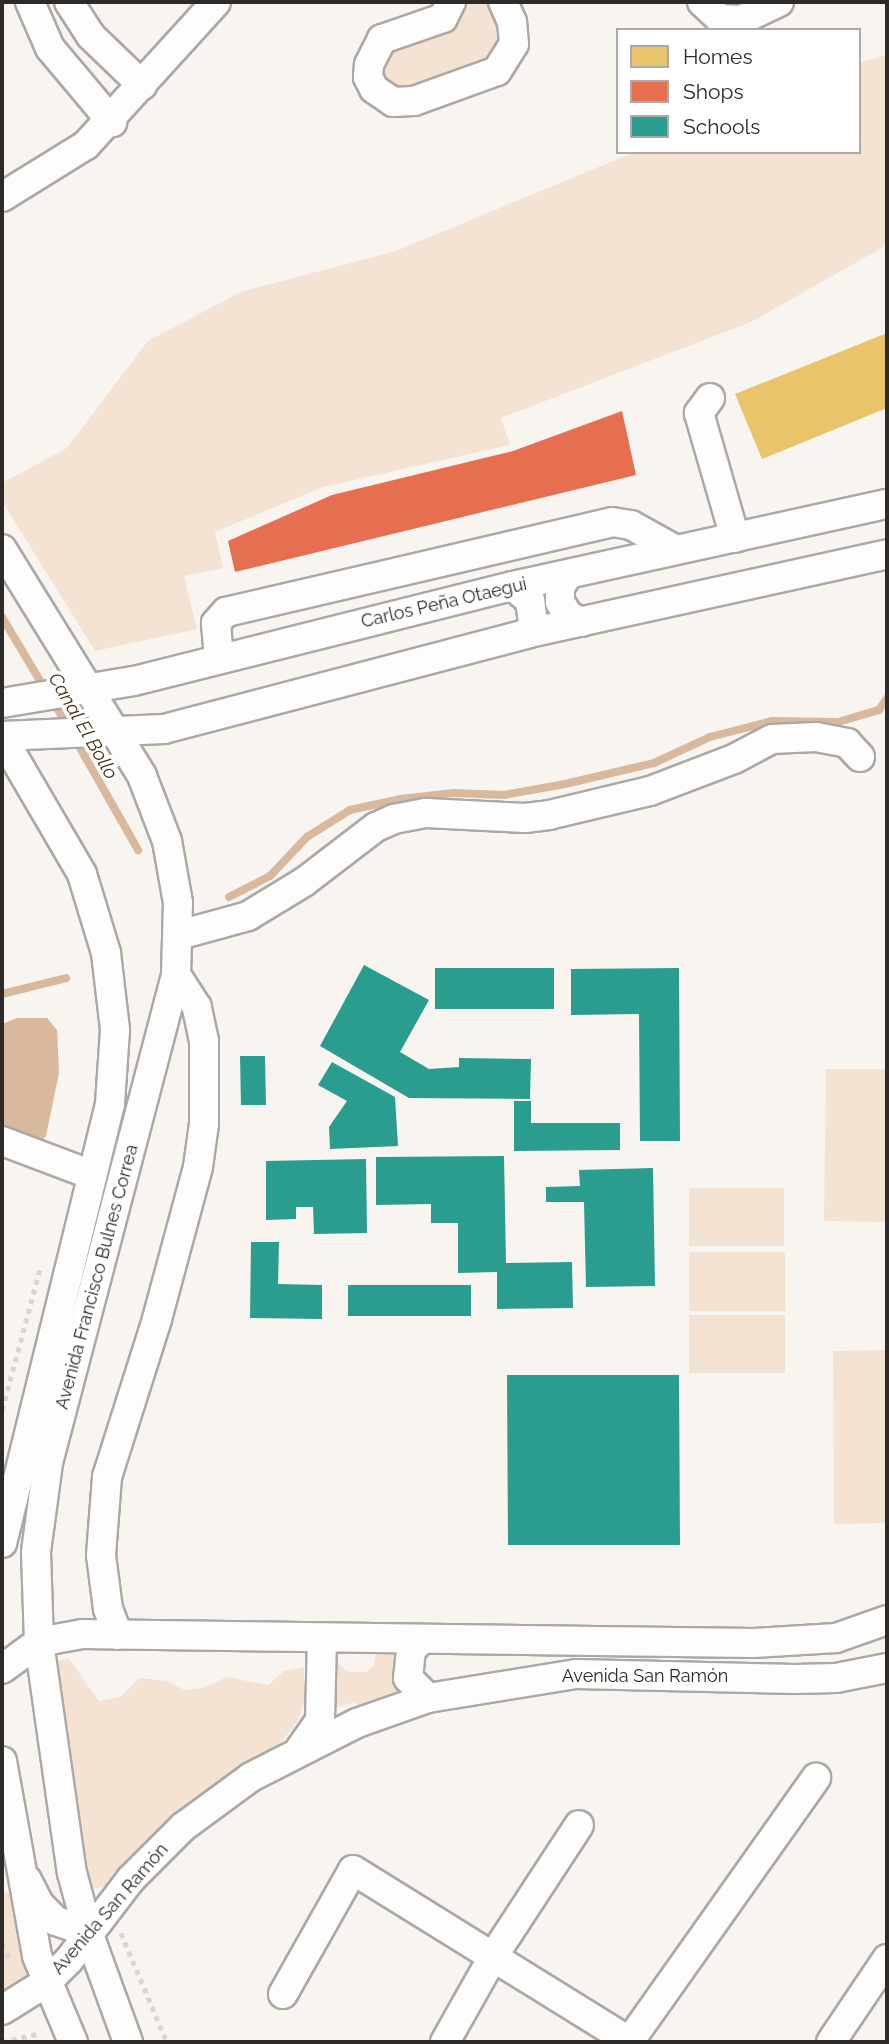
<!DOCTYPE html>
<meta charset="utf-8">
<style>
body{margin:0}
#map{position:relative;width:889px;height:2044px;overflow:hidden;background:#f8f4f0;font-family:Raleway,sans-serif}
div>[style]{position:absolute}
.green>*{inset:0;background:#f4e2d3}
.water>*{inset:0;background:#d8b99d}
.homes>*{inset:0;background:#e9c46a}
.shops>*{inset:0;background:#e76f51}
.schools>*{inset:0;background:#2a9d8f}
.stream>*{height:8px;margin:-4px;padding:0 4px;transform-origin:4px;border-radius:4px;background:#d8b99d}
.path>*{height:4.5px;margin-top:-2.25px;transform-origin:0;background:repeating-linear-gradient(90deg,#d8d6d5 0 5px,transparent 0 10px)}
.roads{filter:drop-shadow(2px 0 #aba8a5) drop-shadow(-2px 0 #aba8a5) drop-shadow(0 2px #aba8a5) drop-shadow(0 -2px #aba8a5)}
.minor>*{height:28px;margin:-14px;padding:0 14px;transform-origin:14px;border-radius:14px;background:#fefdfd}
span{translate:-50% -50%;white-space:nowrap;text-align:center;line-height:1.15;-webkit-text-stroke:7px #fff;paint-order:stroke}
.street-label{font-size:18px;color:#2d2a27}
.water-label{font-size:19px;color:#4d2f11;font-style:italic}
.frame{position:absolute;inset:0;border:4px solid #2d2a27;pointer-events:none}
.legend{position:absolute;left:616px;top:28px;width:245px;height:126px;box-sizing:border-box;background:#fff;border:2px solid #abaaa9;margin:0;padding:9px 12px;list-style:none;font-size:21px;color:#2d2a27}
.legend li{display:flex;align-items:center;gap:14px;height:35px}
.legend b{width:35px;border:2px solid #abaaa9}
</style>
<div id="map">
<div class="green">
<i style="clip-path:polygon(461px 2px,493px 3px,504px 23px,497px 62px,412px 95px,377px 86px,387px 49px)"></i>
<i style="clip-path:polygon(887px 55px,887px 245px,751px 322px,501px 418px,510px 445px,323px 487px,215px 532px,223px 568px,184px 576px,197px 629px,95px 651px,2px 501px,2px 483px,67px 448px,148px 341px,241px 292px,396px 251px,635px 152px,859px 152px,859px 63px)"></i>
<i style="clip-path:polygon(826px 1069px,887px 1069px,887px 1222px,824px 1221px)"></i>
<i style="clip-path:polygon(689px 1188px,784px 1188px,784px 1246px,689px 1246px)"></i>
<i style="clip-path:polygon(689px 1252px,785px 1252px,785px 1311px,689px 1311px)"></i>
<i style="clip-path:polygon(689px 1315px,785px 1315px,785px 1373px,689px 1373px)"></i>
<i style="clip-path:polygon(887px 1350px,887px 1523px,834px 1524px,833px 1351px)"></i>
<i style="clip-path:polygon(377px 1648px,401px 1648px,399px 1693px,358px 1709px,355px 1702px,335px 1708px,334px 1661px,349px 1672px,366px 1672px,374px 1666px)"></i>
<i style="clip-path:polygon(69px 1659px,99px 1701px,120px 1697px,140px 1678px,167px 1681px,184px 1690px,203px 1688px,227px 1677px,268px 1685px,284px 1671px,304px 1667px,305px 1699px,297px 1722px,279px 1745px,202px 1794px,105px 1886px,91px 1890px,49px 1662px)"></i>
<i style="clip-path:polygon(2px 1890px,10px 1895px,31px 1975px,2px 1994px)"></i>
</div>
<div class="water">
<i style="clip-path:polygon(17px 1018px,47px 1018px,57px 1030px,59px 1073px,46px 1136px,35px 1149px,2px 1135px,2px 1024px)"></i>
</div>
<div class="homes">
<i style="clip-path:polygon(887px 333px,887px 408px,762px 459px,735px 394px)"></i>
</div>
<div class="shops">
<i style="clip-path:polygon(622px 411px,636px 475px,235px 572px,228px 541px,332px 495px,513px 451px)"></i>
</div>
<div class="schools">
<i style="clip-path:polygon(364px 965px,429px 1000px,400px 1052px,429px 1069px,459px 1067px,459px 1058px,531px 1059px,530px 1099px,409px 1098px,320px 1046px)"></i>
<i style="clip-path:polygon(435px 968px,554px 968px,554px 1009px,435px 1009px)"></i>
<i style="clip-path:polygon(679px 968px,680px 1141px,640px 1141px,639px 1014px,571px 1015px,571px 969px)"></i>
<i style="clip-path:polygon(240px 1056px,265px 1056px,266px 1105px,241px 1105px)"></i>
<i style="clip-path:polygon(332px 1062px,395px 1097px,398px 1146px,330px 1149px,329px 1127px,347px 1101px,318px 1085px)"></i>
<i style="clip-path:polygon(514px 1101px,531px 1101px,531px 1123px,620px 1123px,620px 1150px,514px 1151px)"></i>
<i style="clip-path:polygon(504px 1156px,506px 1263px,572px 1262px,573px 1308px,497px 1309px,497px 1272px,458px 1273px,458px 1223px,431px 1223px,431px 1204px,376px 1205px,376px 1157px)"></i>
<i style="clip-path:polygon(366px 1159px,367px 1233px,314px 1234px,313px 1207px,296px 1207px,296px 1219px,266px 1220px,266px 1161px)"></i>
<i style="clip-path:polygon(653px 1168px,655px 1286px,586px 1287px,584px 1202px,546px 1202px,546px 1187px,580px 1186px,579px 1170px)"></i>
<i style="clip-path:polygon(251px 1242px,279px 1242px,278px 1284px,322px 1285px,322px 1319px,250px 1318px)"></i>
<i style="clip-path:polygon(348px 1285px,471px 1285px,471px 1316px,348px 1316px)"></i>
<i style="clip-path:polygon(507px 1375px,679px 1375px,680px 1545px,508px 1545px)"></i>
</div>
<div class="stream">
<i style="left:2px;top:617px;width:84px;rotate:59.2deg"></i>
<i style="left:52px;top:700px;width:33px;rotate:59deg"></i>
<i style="left:75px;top:739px;width:128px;rotate:60.4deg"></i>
<i style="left:229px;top:897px;width:46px;rotate:-27.1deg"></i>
<i style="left:270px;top:876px;width:54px;rotate:-46.5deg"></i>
<i style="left:307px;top:837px;width:51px;rotate:-32.1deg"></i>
<i style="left:350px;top:810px;width:51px;rotate:-12.4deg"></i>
<i style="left:400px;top:799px;width:54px;rotate:-6.3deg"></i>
<i style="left:454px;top:793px;width:50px;rotate:2.3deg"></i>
<i style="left:504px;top:795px;width:62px;rotate:-10.2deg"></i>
<i style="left:565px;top:784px;width:91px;rotate:-13.3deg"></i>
<i style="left:654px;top:763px;width:62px;rotate:-24.9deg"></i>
<i style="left:710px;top:737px;width:64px;rotate:-14.5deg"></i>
<i style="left:772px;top:721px;width:66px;rotate:0.9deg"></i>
<i style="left:838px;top:722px;width:43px;rotate:-16.3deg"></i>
<i style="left:879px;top:710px;width:14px;rotate:-56deg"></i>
<i style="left:2px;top:994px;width:66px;rotate:-14deg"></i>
</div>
<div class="path">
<i style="left:2px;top:1410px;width:147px;rotate:-75deg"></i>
<i style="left:121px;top:1933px;width:118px;rotate:67.1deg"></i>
<i style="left:2px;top:1944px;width:16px;rotate:63deg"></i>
<i style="left:2px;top:2042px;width:40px;rotate:-13deg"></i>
</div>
<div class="roads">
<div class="minor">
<i style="left:30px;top:2px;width:50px;rotate:66.5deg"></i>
<i style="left:50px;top:48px;width:97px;rotate:50deg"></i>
<i style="left:69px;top:2px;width:40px;rotate:57.1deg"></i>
<i style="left:91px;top:36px;width:71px;rotate:43.9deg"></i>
<i style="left:451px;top:2px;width:18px;rotate:117deg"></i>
<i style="left:443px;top:18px;width:65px;rotate:161deg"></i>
<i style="left:382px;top:39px;width:29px;rotate:117deg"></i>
<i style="left:369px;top:65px;width:12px;rotate:95deg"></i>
<i style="left:368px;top:77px;width:13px;rotate:63deg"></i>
<i style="left:374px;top:89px;width:23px;rotate:34deg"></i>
<i style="left:393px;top:102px;width:21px;rotate:-3deg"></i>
<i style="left:414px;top:101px;width:88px;rotate:-19.9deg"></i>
<i style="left:497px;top:71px;width:32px;rotate:-58deg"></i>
<i style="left:514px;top:44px;width:22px;rotate:-95deg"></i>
<i style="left:512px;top:22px;width:22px;rotate:-114deg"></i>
<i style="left:702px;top:2px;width:25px;rotate:43deg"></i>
<i style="left:720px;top:19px;width:21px;rotate:3deg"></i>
<i style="left:741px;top:20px;width:42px;rotate:-25.3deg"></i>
<i style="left:2px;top:197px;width:99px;rotate:-31.8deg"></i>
<i style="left:86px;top:145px;width:193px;rotate:-47.7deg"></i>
<i style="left:710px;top:398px;width:19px;rotate:126deg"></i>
<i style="left:699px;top:413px;width:130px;rotate:73.9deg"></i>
<i style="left:2px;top:549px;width:267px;rotate:58.3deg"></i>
<i style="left:142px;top:776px;width:70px;rotate:69deg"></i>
<i style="left:167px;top:841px;width:63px;rotate:79.9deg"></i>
<i style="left:178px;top:903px;width:72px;rotate:91.6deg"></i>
<i style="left:176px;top:975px;width:505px;rotate:104.7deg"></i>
<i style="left:48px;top:1463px;width:90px;rotate:97.7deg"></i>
<i style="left:36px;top:1552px;width:90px;rotate:88.1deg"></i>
<i style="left:39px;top:1642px;width:233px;rotate:81.9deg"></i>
<i style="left:72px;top:1873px;width:61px;rotate:74.8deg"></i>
<i style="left:88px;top:1932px;width:117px;rotate:70deg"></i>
<i style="left:568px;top:575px;width:14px;rotate:124deg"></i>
<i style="left:560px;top:587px;width:15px;rotate:90deg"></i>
<i style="left:560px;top:602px;width:15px;rotate:58deg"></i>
<i style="left:568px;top:615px;width:15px;rotate:28deg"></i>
<i style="left:513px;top:586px;width:23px;rotate:41deg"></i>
<i style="left:530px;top:601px;width:22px;rotate:82deg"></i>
<i style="left:533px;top:623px;width:11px;rotate:112deg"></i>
<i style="left:219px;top:658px;width:35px;rotate:-95deg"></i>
<i style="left:216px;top:623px;width:15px;rotate:-48deg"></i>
<i style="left:226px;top:612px;width:396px;rotate:-13.1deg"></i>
<i style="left:612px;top:522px;width:19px;rotate:9deg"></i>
<i style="left:631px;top:525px;width:51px;rotate:29.1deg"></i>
<i style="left:2px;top:703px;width:134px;rotate:-9.5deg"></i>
<i style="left:134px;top:681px;width:391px;rotate:-14.1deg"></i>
<i style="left:513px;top:586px;width:383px;rotate:-12.4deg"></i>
<i style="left:2px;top:736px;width:162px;rotate:-2.5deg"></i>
<i style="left:164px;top:729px;width:377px;rotate:-14.7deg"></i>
<i style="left:529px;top:633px;width:367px;rotate:-12.4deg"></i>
<i style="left:2px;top:737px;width:159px;rotate:59.7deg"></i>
<i style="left:82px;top:874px;width:83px;rotate:73.1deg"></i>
<i style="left:106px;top:953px;width:78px;rotate:83.3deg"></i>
<i style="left:115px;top:1030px;width:74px;rotate:93.9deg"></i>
<i style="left:110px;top:1104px;width:452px;rotate:103.8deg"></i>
<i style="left:179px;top:935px;width:72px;rotate:-15.4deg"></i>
<i style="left:248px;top:916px;width:66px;rotate:-31.3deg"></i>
<i style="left:304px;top:882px;width:91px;rotate:-37.4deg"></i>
<i style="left:376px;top:827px;width:20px;rotate:-24deg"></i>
<i style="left:394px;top:819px;width:33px;rotate:-11deg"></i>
<i style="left:426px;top:813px;width:99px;rotate:2.9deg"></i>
<i style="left:525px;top:818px;width:24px;rotate:-7deg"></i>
<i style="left:549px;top:815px;width:104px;rotate:-13.4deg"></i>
<i style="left:650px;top:791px;width:90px;rotate:-20.9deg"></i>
<i style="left:734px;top:759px;width:43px;rotate:-27.8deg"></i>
<i style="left:772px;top:739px;width:44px;rotate:-2.6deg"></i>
<i style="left:816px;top:737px;width:32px;rotate:11deg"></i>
<i style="left:847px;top:743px;width:19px;rotate:47deg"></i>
<i style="left:2px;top:1141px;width:96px;rotate:20.7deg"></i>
<i style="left:118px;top:1635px;width:28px;rotate:-111deg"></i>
<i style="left:108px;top:1609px;width:54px;rotate:-97.4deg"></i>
<i style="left:101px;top:1555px;width:78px;rotate:-85.6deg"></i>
<i style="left:107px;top:1477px;width:166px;rotate:-72.4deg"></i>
<i style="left:157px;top:1319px;width:157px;rotate:-74.9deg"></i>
<i style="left:198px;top:1167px;width:43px;rotate:-82.1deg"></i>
<i style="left:204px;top:1124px;width:83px;rotate:-90deg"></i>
<i style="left:204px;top:1041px;width:35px;rotate:-102deg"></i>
<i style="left:197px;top:1007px;width:38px;rotate:-123deg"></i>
<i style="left:421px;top:1640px;width:14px;rotate:135deg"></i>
<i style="left:411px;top:1650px;width:28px;rotate:96deg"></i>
<i style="left:408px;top:1678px;width:28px;rotate:45deg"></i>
<i style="left:2px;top:1669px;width:46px;rotate:-36.1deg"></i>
<i style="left:39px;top:1642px;width:44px;rotate:-10.5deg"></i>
<i style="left:82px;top:1634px;width:672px;rotate:0.77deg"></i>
<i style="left:754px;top:1643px;width:82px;rotate:-3.5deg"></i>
<i style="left:836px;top:1638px;width:54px;rotate:-19.4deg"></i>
<i style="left:300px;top:1749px;width:35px;rotate:-55deg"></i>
<i style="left:320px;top:1720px;width:82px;rotate:-88.6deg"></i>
<i style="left:2px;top:1761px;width:198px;rotate:79.8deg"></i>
<i style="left:37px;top:1956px;width:93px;rotate:67.3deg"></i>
<i style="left:27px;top:1880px;width:28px;rotate:63deg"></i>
<i style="left:40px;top:1905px;width:23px;rotate:45deg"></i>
<i style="left:56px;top:1921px;width:34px;rotate:19deg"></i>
<i style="left:283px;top:1994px;width:142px;rotate:-60.6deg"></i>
<i style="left:353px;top:1870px;width:326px;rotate:31.8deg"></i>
<i style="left:2px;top:2010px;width:53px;rotate:-31.9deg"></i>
<i style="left:47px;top:1982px;width:31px;rotate:-45deg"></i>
<i style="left:69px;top:1960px;width:102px;rotate:-52.6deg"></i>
<i style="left:131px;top:1879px;width:74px;rotate:-45deg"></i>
<i style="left:183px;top:1827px;width:84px;rotate:-36.3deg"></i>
<i style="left:251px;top:1777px;width:119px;rotate:-27deg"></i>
<i style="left:357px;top:1723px;width:75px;rotate:-19.4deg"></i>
<i style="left:428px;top:1698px;width:150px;rotate:-9.2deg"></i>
<i style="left:576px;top:1674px;width:219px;rotate:1.3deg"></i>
<i style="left:795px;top:1679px;width:41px;rotate:-1.4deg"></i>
<i style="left:836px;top:1678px;width:52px;rotate:-11.1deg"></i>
<i style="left:445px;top:2042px;width:100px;rotate:-60.6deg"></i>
<i style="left:494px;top:1955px;width:155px;rotate:-56.8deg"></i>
<i style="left:629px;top:2042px;width:324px;rotate:-54.7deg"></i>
<i style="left:831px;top:2042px;width:100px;rotate:-56deg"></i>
</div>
</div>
<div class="street-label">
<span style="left:444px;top:603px;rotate:-13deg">Carlos Peña Otaegui</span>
<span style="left:97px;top:1277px;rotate:-75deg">Avenida Francisco Bulnes Correa</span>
<span style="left:645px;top:1676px">Avenida San Ramón</span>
<span style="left:110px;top:1909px;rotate:-49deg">Avenida San Ramón</span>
</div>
<div class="water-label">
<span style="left:83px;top:726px;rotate:60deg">Canal El Bollo</span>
</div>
<div class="frame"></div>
<ul class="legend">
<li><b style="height:19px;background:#e9c46a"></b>Homes</li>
<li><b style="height:19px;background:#e76f51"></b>Shops</li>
<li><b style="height:19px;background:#2a9d8f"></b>Schools</li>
</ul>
</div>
